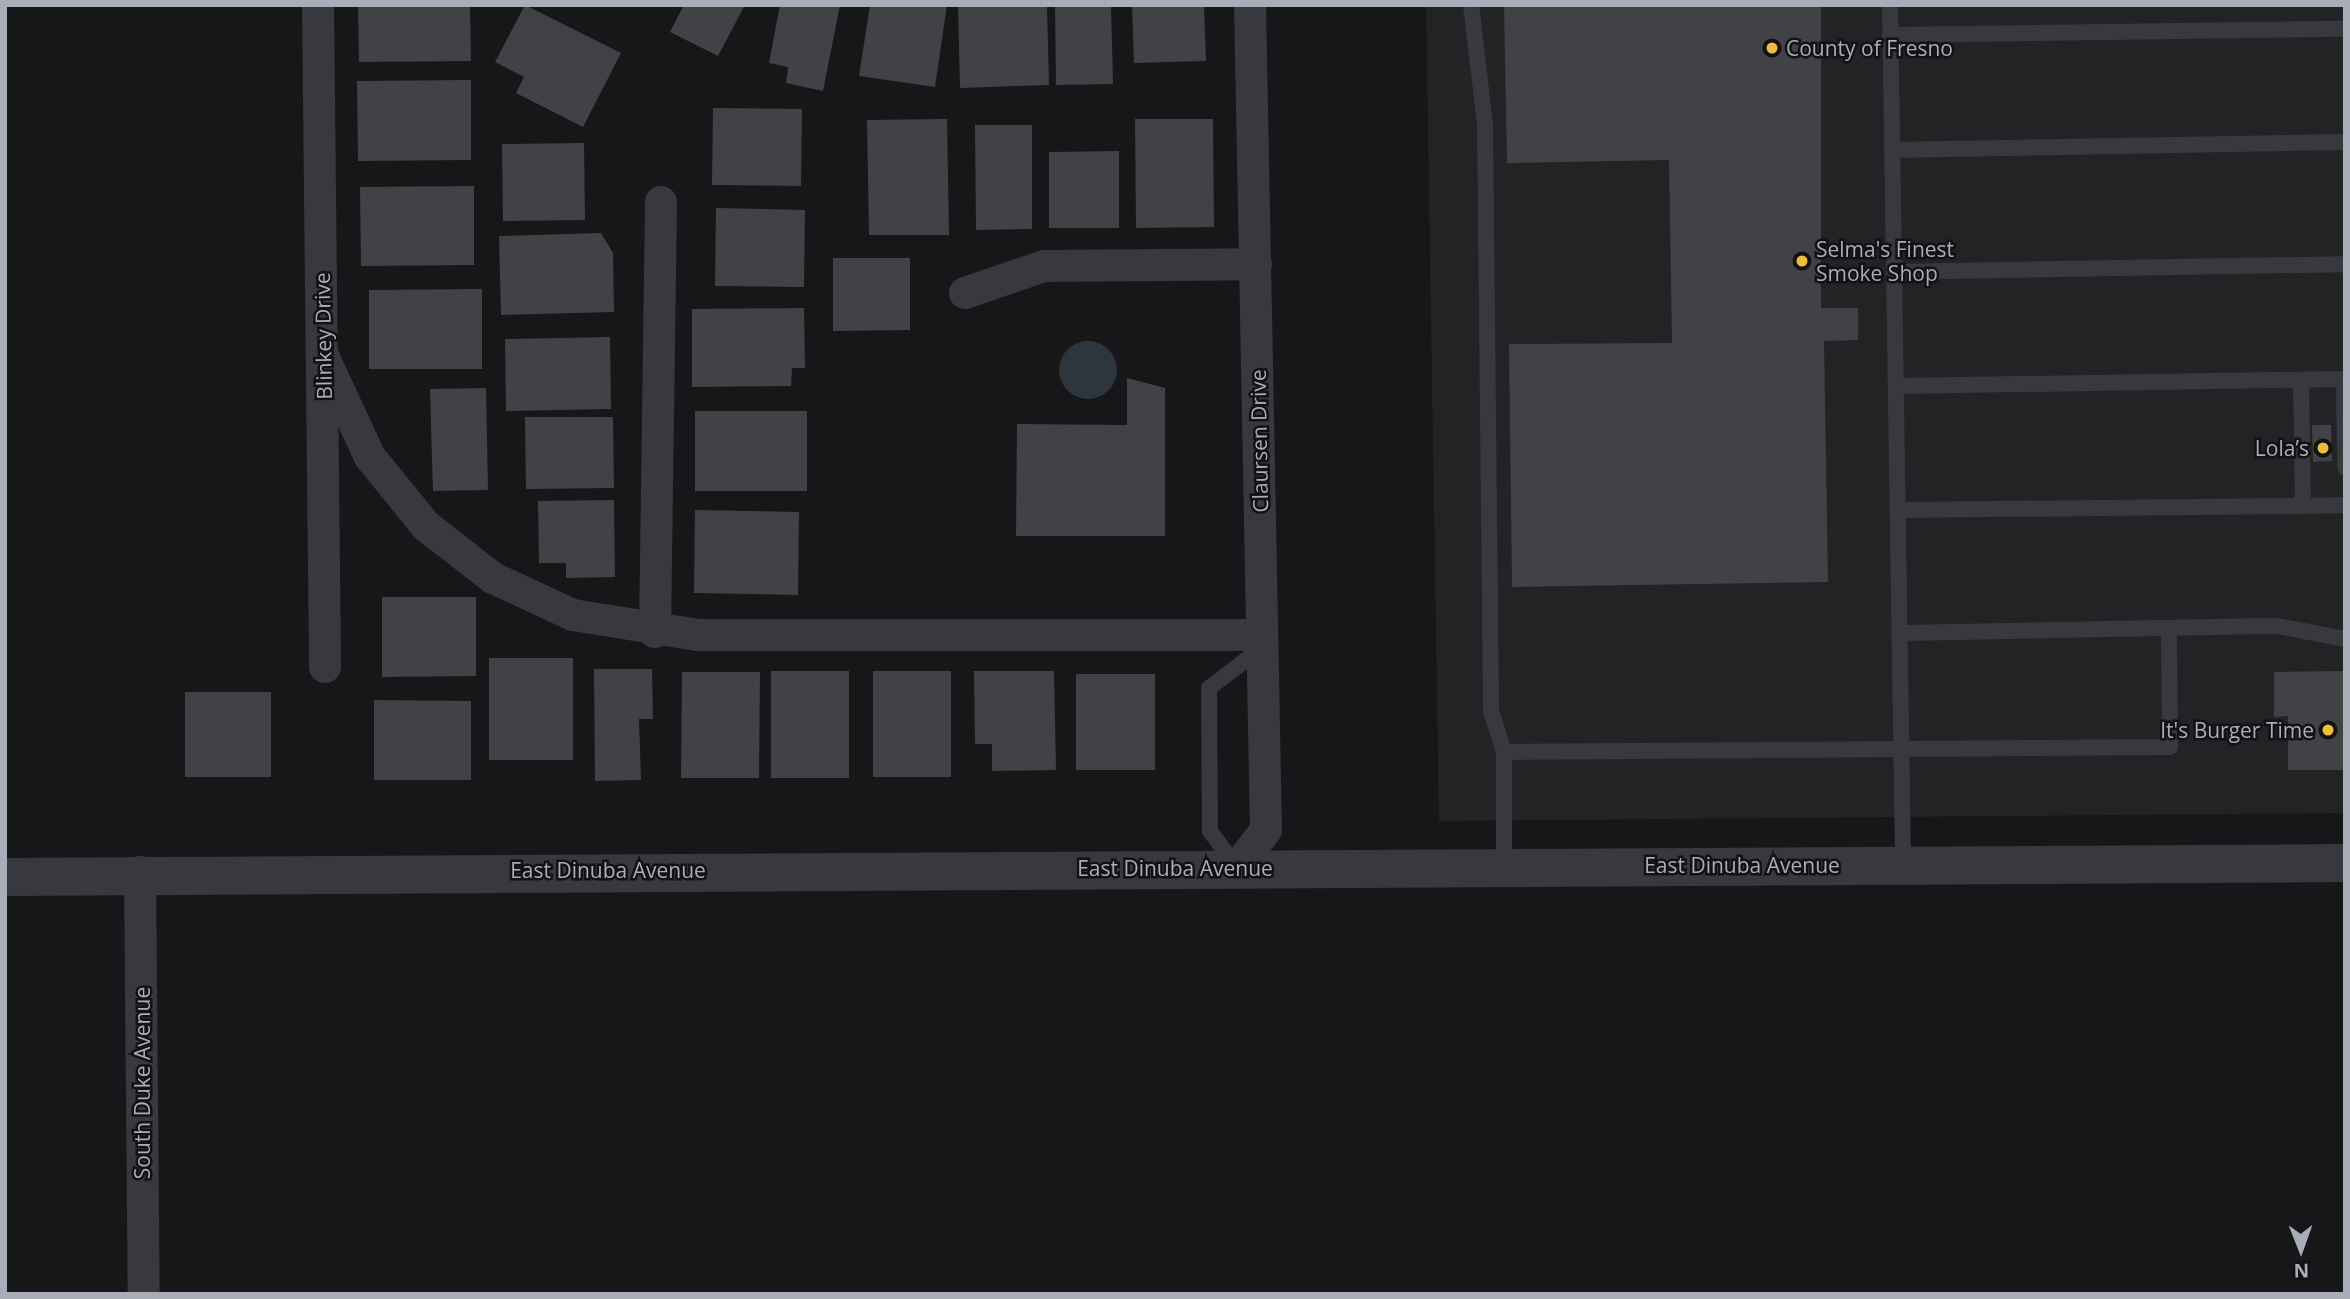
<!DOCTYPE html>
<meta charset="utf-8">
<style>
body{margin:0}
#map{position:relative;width:2350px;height:1299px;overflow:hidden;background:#171719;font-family:"Open Sans",sans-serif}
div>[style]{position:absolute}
.built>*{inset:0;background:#232326}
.water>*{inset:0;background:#2d353d}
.round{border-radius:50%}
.building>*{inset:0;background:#414246}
.service>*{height:16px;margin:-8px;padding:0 8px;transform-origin:8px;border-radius:8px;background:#38383e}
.minor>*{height:32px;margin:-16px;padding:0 16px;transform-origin:16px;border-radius:16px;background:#38383e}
.tertiary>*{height:38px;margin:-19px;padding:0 19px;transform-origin:19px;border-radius:19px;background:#38383e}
.dots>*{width:19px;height:19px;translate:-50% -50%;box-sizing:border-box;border:4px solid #121214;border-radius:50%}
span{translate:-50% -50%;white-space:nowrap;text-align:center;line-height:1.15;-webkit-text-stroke:5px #121214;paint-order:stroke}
.poi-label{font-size:21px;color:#a9adb8}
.left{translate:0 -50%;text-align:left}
.right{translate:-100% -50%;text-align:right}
.street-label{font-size:21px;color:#a9adb8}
.frame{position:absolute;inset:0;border:7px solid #a9adb8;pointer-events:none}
.north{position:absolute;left:2266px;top:1215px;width:70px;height:70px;-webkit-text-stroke:5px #121214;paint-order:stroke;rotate:179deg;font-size:19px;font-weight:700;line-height:28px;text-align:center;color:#a9adb8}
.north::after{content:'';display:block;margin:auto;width:24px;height:32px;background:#a9adb8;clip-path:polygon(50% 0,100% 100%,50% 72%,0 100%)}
</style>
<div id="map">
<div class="built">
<i style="clip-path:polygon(1426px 5px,2345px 5px,2345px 813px,1439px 821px)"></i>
</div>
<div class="water">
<i class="round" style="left:1059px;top:341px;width:58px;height:58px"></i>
</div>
<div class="building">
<i style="clip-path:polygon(358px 5px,470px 5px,471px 61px,359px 62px)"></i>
<i style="clip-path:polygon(525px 5px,621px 53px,583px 127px,516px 93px,524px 77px,495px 62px)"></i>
<i style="clip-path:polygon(684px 5px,745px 5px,718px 56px,670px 32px)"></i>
<i style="clip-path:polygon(780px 5px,840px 5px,823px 91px,786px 83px,788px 67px,769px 63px)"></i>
<i style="clip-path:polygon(870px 5px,947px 5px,935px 87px,859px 76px)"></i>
<i style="clip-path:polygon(958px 5px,1047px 5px,1049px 85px,960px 88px)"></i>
<i style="clip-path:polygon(1055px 5px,1111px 5px,1113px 84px,1056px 85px)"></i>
<i style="clip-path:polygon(1132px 5px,1204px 5px,1206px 61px,1134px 63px)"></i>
<i style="clip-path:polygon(1504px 5px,1821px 5px,1821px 308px,1858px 308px,1858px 340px,1824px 341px,1828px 582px,1512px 587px,1509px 344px,1672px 343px,1669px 160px,1507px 163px)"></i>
<i style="clip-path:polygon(471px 80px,471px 160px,358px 161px,357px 81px)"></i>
<i style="clip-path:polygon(713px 108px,802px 109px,801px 186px,712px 185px)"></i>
<i style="clip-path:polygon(947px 119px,949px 235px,869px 235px,867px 120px)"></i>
<i style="clip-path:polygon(1135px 119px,1213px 119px,1214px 227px,1136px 228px)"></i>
<i style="clip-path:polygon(975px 125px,1032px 125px,1032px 229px,976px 230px)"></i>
<i style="clip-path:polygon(584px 143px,585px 220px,503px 221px,502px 144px)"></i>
<i style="clip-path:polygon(1119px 151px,1119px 228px,1049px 228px,1049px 152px)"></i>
<i style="clip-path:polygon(474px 186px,474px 265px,361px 266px,360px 187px)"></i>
<i style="clip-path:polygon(716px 208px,805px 210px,804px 287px,715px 286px)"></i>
<i style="clip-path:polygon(601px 233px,613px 253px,614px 312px,501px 315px,499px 236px)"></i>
<i style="clip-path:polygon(833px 258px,910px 258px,910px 330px,833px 331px)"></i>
<i style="clip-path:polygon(482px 289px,482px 369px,369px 369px,369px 290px)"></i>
<i style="clip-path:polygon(804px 308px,805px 368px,792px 368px,791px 386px,692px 387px,692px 309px)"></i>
<i style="clip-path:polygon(610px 337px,611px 409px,506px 411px,505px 339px)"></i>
<i style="clip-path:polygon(1127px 378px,1165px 388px,1165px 536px,1016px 536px,1017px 424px,1127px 425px)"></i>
<i style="clip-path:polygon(486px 388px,488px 490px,433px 491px,430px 389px)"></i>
<i style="clip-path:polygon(695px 411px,807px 411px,807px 491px,695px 491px)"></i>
<i style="clip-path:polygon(525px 417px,613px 417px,614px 488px,526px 489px)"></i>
<i style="clip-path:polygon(2312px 425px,2331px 425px,2332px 461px,2313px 462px)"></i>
<i style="clip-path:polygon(614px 500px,615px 577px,566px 578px,566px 563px,539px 563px,538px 501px)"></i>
<i style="clip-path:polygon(695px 510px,799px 512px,798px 595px,694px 593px)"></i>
<i style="clip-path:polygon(382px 597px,476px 597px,476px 676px,382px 677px)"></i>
<i style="clip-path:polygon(489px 658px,573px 658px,573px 760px,489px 760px)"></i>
<i style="clip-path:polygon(594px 669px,652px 669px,653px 719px,639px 719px,641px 780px,595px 781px)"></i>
<i style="clip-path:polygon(771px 671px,849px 671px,849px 778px,771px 778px)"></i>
<i style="clip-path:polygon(873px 671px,951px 671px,951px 777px,873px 777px)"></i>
<i style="clip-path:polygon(974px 671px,1054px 671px,1056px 770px,992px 771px,992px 744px,975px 744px)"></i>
<i style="clip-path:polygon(2345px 671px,2345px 770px,2288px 770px,2288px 716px,2274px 717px,2274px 672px)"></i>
<i style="clip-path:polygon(682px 672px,760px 672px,759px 778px,681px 778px)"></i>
<i style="clip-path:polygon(1076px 674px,1155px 674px,1155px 770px,1076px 770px)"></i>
<i style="clip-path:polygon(185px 692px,271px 692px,271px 777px,185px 777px)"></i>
<i style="clip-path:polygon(374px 700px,471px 701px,471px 780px,374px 780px)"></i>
</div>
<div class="service">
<i style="left:1471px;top:5px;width:120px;rotate:83.3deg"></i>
<i style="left:1485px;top:124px;width:587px;rotate:89.41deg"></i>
<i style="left:1491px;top:711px;width:43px;rotate:72.4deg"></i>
<i style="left:1890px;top:5px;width:860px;rotate:89.13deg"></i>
<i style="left:1890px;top:35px;width:455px;rotate:-0.8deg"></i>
<i style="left:1892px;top:150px;width:453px;rotate:-1deg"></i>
<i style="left:1894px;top:272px;width:451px;rotate:-1deg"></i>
<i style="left:2344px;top:379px;width:88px;rotate:89.3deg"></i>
<i style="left:2301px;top:380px;width:126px;rotate:89.1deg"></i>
<i style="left:1897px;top:386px;width:448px;rotate:-0.9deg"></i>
<i style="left:1901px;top:510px;width:444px;rotate:-0.6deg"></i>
<i style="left:1903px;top:633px;width:374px;rotate:-1.1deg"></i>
<i style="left:2277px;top:626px;width:69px;rotate:10.8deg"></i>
<i style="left:1504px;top:865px;width:113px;rotate:-90deg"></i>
<i style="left:1504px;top:752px;width:666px;rotate:-0.43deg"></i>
<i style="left:2170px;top:747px;width:118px;rotate:-90.5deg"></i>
<i style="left:1236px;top:866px;width:44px;rotate:-126.6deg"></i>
<i style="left:1210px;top:831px;width:143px;rotate:-90.4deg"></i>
<i style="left:1209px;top:688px;width:68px;rotate:-37.2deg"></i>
</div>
<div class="minor">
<i style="left:318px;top:5px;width:662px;rotate:89.39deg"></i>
<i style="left:965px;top:293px;width:83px;rotate:-18.9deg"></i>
<i style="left:1044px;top:266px;width:212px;rotate:-0.5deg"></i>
<i style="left:324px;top:358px;width:109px;rotate:65.1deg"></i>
<i style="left:370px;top:457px;width:89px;rotate:50.9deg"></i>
<i style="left:426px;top:526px;width:85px;rotate:37.8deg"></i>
<i style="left:493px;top:578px;width:88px;rotate:24.8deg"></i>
<i style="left:573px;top:615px;width:127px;rotate:9.1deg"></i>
<i style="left:698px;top:635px;width:564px"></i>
<i style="left:655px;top:632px;width:430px;rotate:-89.2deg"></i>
<i style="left:1237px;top:868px;width:48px;rotate:-52.7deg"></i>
<i style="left:1266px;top:830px;width:825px;rotate:-91.11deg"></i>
<i style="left:140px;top:872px;width:422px;rotate:89.5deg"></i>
</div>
<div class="tertiary">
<i style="left:5px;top:877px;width:2340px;rotate:-0.34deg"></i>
</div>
<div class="dots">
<i style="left:1772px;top:48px;background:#edbd3a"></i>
<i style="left:1802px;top:261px;background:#edbd3a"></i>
<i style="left:2323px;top:448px;background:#edbd3a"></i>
<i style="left:2328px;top:730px;background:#edbd3a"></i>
</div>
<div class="poi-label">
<span class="left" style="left:1786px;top:48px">County of Fresno</span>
<span class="left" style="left:1816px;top:261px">Selma's Finest<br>Smoke Shop</span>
<span class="right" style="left:2309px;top:448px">Lola’s</span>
<span class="right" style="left:2314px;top:730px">It's Burger Time</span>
</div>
<div class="street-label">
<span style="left:323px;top:336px;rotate:-91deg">Blinkey Drive</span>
<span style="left:1259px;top:441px;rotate:-91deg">Claursen Drive</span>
<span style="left:1742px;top:865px">East Dinuba Avenue</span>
<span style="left:1175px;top:868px">East Dinuba Avenue</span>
<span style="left:608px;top:870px">East Dinuba Avenue</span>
<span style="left:142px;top:1083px;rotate:-90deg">South Duke Avenue</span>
</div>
<div class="frame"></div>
<div class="north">N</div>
</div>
